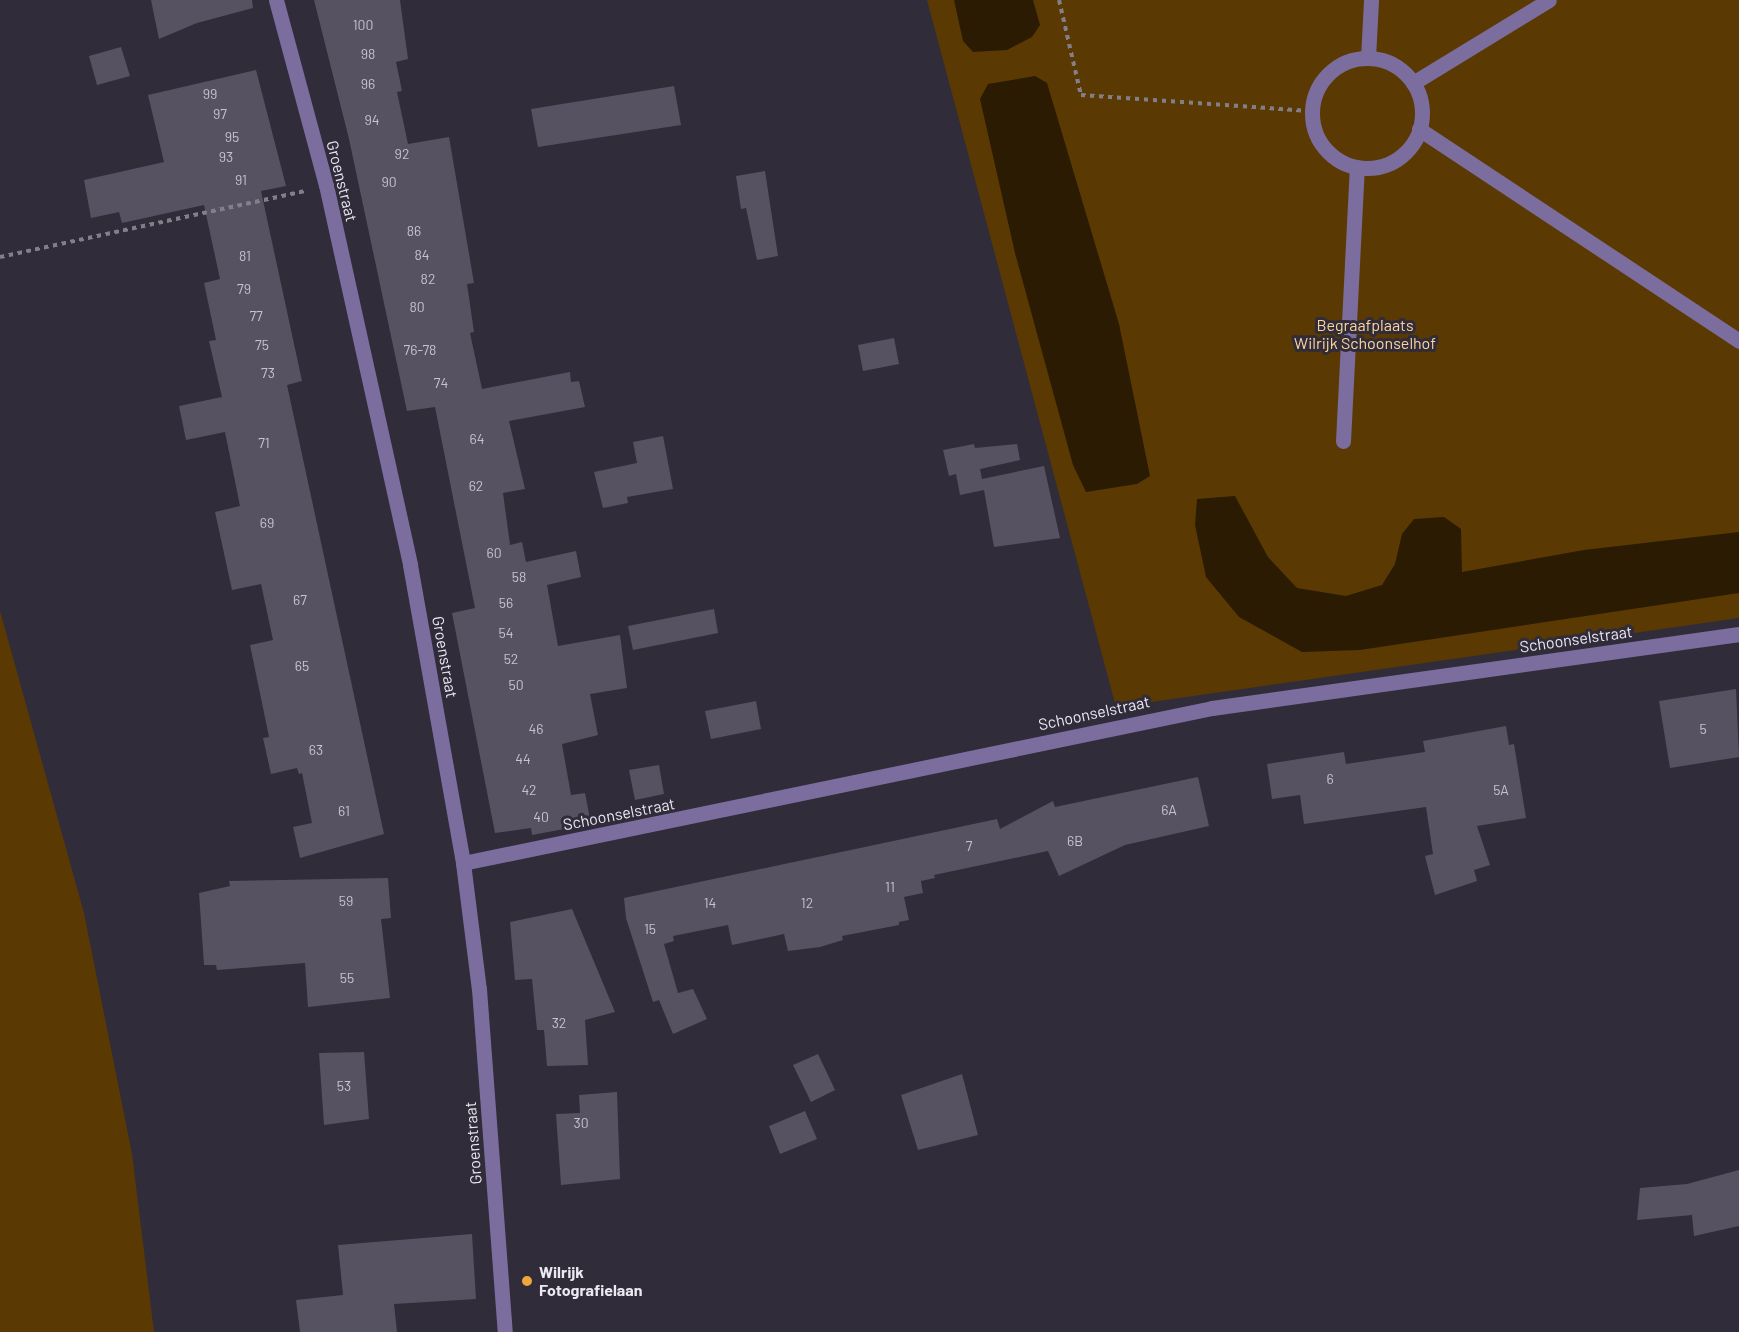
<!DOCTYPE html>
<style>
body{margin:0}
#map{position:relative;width:1739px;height:1332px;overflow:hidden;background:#302c3a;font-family:Barlow,sans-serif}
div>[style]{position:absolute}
.green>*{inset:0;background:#5a3a02}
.water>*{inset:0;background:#2b1b03}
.building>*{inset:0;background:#565262}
.path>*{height:4px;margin-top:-2px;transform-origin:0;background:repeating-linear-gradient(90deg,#827f8b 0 4.5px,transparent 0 9px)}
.minor>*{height:15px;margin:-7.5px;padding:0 7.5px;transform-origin:7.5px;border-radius:7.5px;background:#7c6d9f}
.minor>.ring{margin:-7.5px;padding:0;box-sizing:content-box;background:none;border:15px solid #7c6d9f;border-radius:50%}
.dots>*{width:16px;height:16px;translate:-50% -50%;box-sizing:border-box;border:3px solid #302c3a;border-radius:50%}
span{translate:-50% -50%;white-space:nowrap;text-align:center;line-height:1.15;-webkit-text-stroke:6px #302c3a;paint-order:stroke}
.number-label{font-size:14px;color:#c6c2ce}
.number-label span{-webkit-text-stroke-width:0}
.street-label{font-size:16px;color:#ebe8f2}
.park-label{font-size:16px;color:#fdd39b}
.poi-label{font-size:16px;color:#ebe8f2;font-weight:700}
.left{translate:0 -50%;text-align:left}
</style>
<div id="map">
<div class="green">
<i style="clip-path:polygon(927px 0,1739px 0,1739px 618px,1116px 707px)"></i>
<i style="clip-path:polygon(0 611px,84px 913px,132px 1154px,154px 1332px,0 1332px)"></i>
</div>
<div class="water">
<i style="clip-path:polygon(954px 0,1033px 0,1040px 25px,1032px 37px,1007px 50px,973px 52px,963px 41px)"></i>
<i style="clip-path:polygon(1035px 76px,1047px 83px,1119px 324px,1150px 476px,1137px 484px,1086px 492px,1073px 465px,1015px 253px,980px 99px,988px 84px)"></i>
<i style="clip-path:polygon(1235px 496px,1268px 557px,1297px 588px,1346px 596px,1382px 585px,1395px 564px,1402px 534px,1414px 519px,1444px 517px,1461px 529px,1462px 572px,1584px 550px,1739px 532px,1739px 593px,1360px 650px,1302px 652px,1239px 617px,1206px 577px,1195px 525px,1197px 499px)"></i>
</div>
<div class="building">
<i style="clip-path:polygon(151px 0,252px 0,253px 8px,197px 23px,159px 39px)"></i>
<i style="clip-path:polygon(314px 0,400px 0,408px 59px,396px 62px,402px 91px,397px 92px,408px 144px,449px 137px,474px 283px,467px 284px,474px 332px,470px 333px,482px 389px,570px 372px,571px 382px,579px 381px,585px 407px,509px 421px,525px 489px,503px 493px,510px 545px,522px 542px,526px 562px,576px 551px,581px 577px,547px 585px,558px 646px,620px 635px,627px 688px,590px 694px,598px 735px,562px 744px,571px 795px,585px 793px,591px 824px,532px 835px,531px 828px,495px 833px,452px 613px,475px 608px,435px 407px,407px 411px,349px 139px)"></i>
<i style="clip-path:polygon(121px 47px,130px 76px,97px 85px,89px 56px)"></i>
<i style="clip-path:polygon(256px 70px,286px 186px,261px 191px,302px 381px,287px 385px,384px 834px,300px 858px,293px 827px,312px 823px,302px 773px,299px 774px,297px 768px,271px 774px,263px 738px,269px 737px,250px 645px,273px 640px,261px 584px,232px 590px,215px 512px,240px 506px,225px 432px,186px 440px,179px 406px,222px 397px,209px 341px,216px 340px,204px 283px,220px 279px,204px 205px,122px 223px,119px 212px,91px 218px,84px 180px,164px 162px,148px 95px)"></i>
<i style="clip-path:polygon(674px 86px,681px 125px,538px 147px,531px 109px)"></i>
<i style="clip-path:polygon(765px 171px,778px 256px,757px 260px,746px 208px,741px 209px,736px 176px)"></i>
<i style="clip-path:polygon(894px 338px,899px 364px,863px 371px,858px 345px)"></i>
<i style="clip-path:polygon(663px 436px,673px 489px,627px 497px,628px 503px,603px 508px,594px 472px,637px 463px,633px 442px)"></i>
<i style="clip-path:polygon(974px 444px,975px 448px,1017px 444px,1020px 460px,980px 469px,982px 479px,1044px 466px,1060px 538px,994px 547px,984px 490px,960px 495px,956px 474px,949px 476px,943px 450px)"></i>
<i style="clip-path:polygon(714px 609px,718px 633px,633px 650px,628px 626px)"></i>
<i style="clip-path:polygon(1736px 689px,1739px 757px,1670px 768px,1659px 701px)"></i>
<i style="clip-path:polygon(756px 701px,761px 729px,711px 739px,705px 711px)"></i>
<i style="clip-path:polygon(1506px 726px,1509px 745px,1514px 744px,1526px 818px,1477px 826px,1490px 865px,1474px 870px,1477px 881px,1435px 895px,1425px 856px,1433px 854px,1426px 807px,1304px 824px,1300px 795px,1272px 799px,1267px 764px,1344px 752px,1346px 764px,1425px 752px,1423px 741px)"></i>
<i style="clip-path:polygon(659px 765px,664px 794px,635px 800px,629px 770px)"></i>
<i style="clip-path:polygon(1198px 777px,1209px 826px,1125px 845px,1059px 876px,1048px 851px,934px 875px,935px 878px,921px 881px,923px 893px,904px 897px,909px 920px,899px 922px,899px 925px,842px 936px,843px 940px,820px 947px,788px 951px,784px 934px,732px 945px,728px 925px,673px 936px,674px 941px,664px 944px,678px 993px,693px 989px,707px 1019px,673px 1034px,659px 1000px,653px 1002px,626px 918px,624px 898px,997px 819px,1000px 829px,1053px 801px,1055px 807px)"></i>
<i style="clip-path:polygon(388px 878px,391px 918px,381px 919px,390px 998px,308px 1007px,305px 963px,217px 970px,216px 965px,204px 965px,199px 893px,230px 886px,229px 881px)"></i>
<i style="clip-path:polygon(572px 909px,615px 1012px,585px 1020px,588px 1065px,547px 1066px,544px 1030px,537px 1030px,532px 979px,515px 980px,510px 922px)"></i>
<i style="clip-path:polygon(364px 1052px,369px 1119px,324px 1125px,319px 1053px)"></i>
<i style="clip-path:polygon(818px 1054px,835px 1090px,811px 1102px,793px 1065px)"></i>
<i style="clip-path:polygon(962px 1074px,978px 1135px,918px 1150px,901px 1095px)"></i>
<i style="clip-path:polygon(617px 1092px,620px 1179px,561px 1185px,556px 1114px,580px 1113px,579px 1095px)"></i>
<i style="clip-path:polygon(805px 1111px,817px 1139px,780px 1154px,769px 1126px)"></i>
<i style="clip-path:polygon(1739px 1170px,1739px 1226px,1694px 1236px,1692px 1215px,1637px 1220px,1640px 1188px,1687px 1184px)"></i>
<i style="clip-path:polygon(472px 1234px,476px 1299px,394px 1304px,397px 1332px,300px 1332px,296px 1300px,343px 1295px,338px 1245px)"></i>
</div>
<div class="path">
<i style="left:1059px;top:0;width:98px;rotate:77deg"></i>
<i style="left:1081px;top:95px;width:232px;rotate:4deg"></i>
<i style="left:0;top:257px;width:312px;rotate:-12.2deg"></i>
</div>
<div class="minor">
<i style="left:276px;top:0;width:192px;rotate:74.9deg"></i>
<i style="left:326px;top:185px;width:389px;rotate:77.5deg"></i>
<i style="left:410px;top:565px;width:303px;rotate:79.9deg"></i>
<i style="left:463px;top:863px;width:127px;rotate:82.8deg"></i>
<i style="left:479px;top:989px;width:344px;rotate:85.7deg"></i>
<i style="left:1368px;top:58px;width:58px;rotate:-87deg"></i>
<i class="ring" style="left:1312px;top:58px;width:95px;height:95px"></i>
<i style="left:1413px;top:83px;width:159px;rotate:-31.4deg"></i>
<i style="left:1419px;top:129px;width:384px;rotate:33.5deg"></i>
<i style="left:1343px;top:441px;width:274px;rotate:-87.1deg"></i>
<i style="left:463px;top:863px;width:765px;rotate:-11.69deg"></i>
<i style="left:1212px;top:708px;width:532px;rotate:-7.99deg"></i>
</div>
<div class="dots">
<i style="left:527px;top:1281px;background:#eda83c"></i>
</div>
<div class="number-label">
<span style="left:363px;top:25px">100</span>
<span style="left:368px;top:54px">98</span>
<span style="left:368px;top:84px">96</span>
<span style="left:210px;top:94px">99</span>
<span style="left:220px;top:114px">97</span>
<span style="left:372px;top:120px">94</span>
<span style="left:232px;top:137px">95</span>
<span style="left:402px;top:154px">92</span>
<span style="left:226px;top:157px">93</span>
<span style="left:241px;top:180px">91</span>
<span style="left:389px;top:182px">90</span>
<span style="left:414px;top:231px">86</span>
<span style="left:422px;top:255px">84</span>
<span style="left:245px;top:256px">81</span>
<span style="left:428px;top:279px">82</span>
<span style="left:244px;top:289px">79</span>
<span style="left:417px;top:307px">80</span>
<span style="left:256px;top:316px">77</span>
<span style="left:262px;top:345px">75</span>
<span style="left:420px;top:350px">76-78</span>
<span style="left:268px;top:373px">73</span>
<span style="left:441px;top:383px">74</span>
<span style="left:477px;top:439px">64</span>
<span style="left:264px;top:443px">71</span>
<span style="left:476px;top:486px">62</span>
<span style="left:267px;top:523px">69</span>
<span style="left:494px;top:553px">60</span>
<span style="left:519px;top:577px">58</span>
<span style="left:300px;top:600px">67</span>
<span style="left:506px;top:603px">56</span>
<span style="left:506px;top:633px">54</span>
<span style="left:511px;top:659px">52</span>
<span style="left:302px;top:666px">65</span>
<span style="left:516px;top:685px">50</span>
<span style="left:536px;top:729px">46</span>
<span style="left:1703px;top:729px">5</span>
<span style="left:316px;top:750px">63</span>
<span style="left:523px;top:759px">44</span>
<span style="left:1330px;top:779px">6</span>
<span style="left:529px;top:790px">42</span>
<span style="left:1501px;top:790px">5A</span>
<span style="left:1169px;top:810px">6A</span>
<span style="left:344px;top:811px">61</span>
<span style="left:541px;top:817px">40</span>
<span style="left:1075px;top:841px">6B</span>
<span style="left:969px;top:846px">7</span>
<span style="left:890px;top:887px">11</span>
<span style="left:346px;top:901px">59</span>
<span style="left:710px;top:903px">14</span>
<span style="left:807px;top:903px">12</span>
<span style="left:650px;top:929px">15</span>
<span style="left:347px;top:978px">55</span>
<span style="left:559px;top:1023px">32</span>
<span style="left:344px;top:1086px">53</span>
<span style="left:581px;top:1123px">30</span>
</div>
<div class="street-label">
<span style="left:342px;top:181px;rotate:76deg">Groenstraat</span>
<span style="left:1576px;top:639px;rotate:-8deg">Schoonselstraat</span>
<span style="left:445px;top:657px;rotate:80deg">Groenstraat</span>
<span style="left:1094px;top:713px;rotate:-12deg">Schoonselstraat</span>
<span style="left:619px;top:814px;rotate:-11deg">Schoonselstraat</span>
<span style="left:473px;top:1143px;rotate:-94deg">Groenstraat</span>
</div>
<div class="park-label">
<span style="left:1365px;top:334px">Begraafplaats<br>Wilrijk Schoonselhof</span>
</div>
<div class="poi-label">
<span class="left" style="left:539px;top:1281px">Wilrijk<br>Fotografielaan</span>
</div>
</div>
